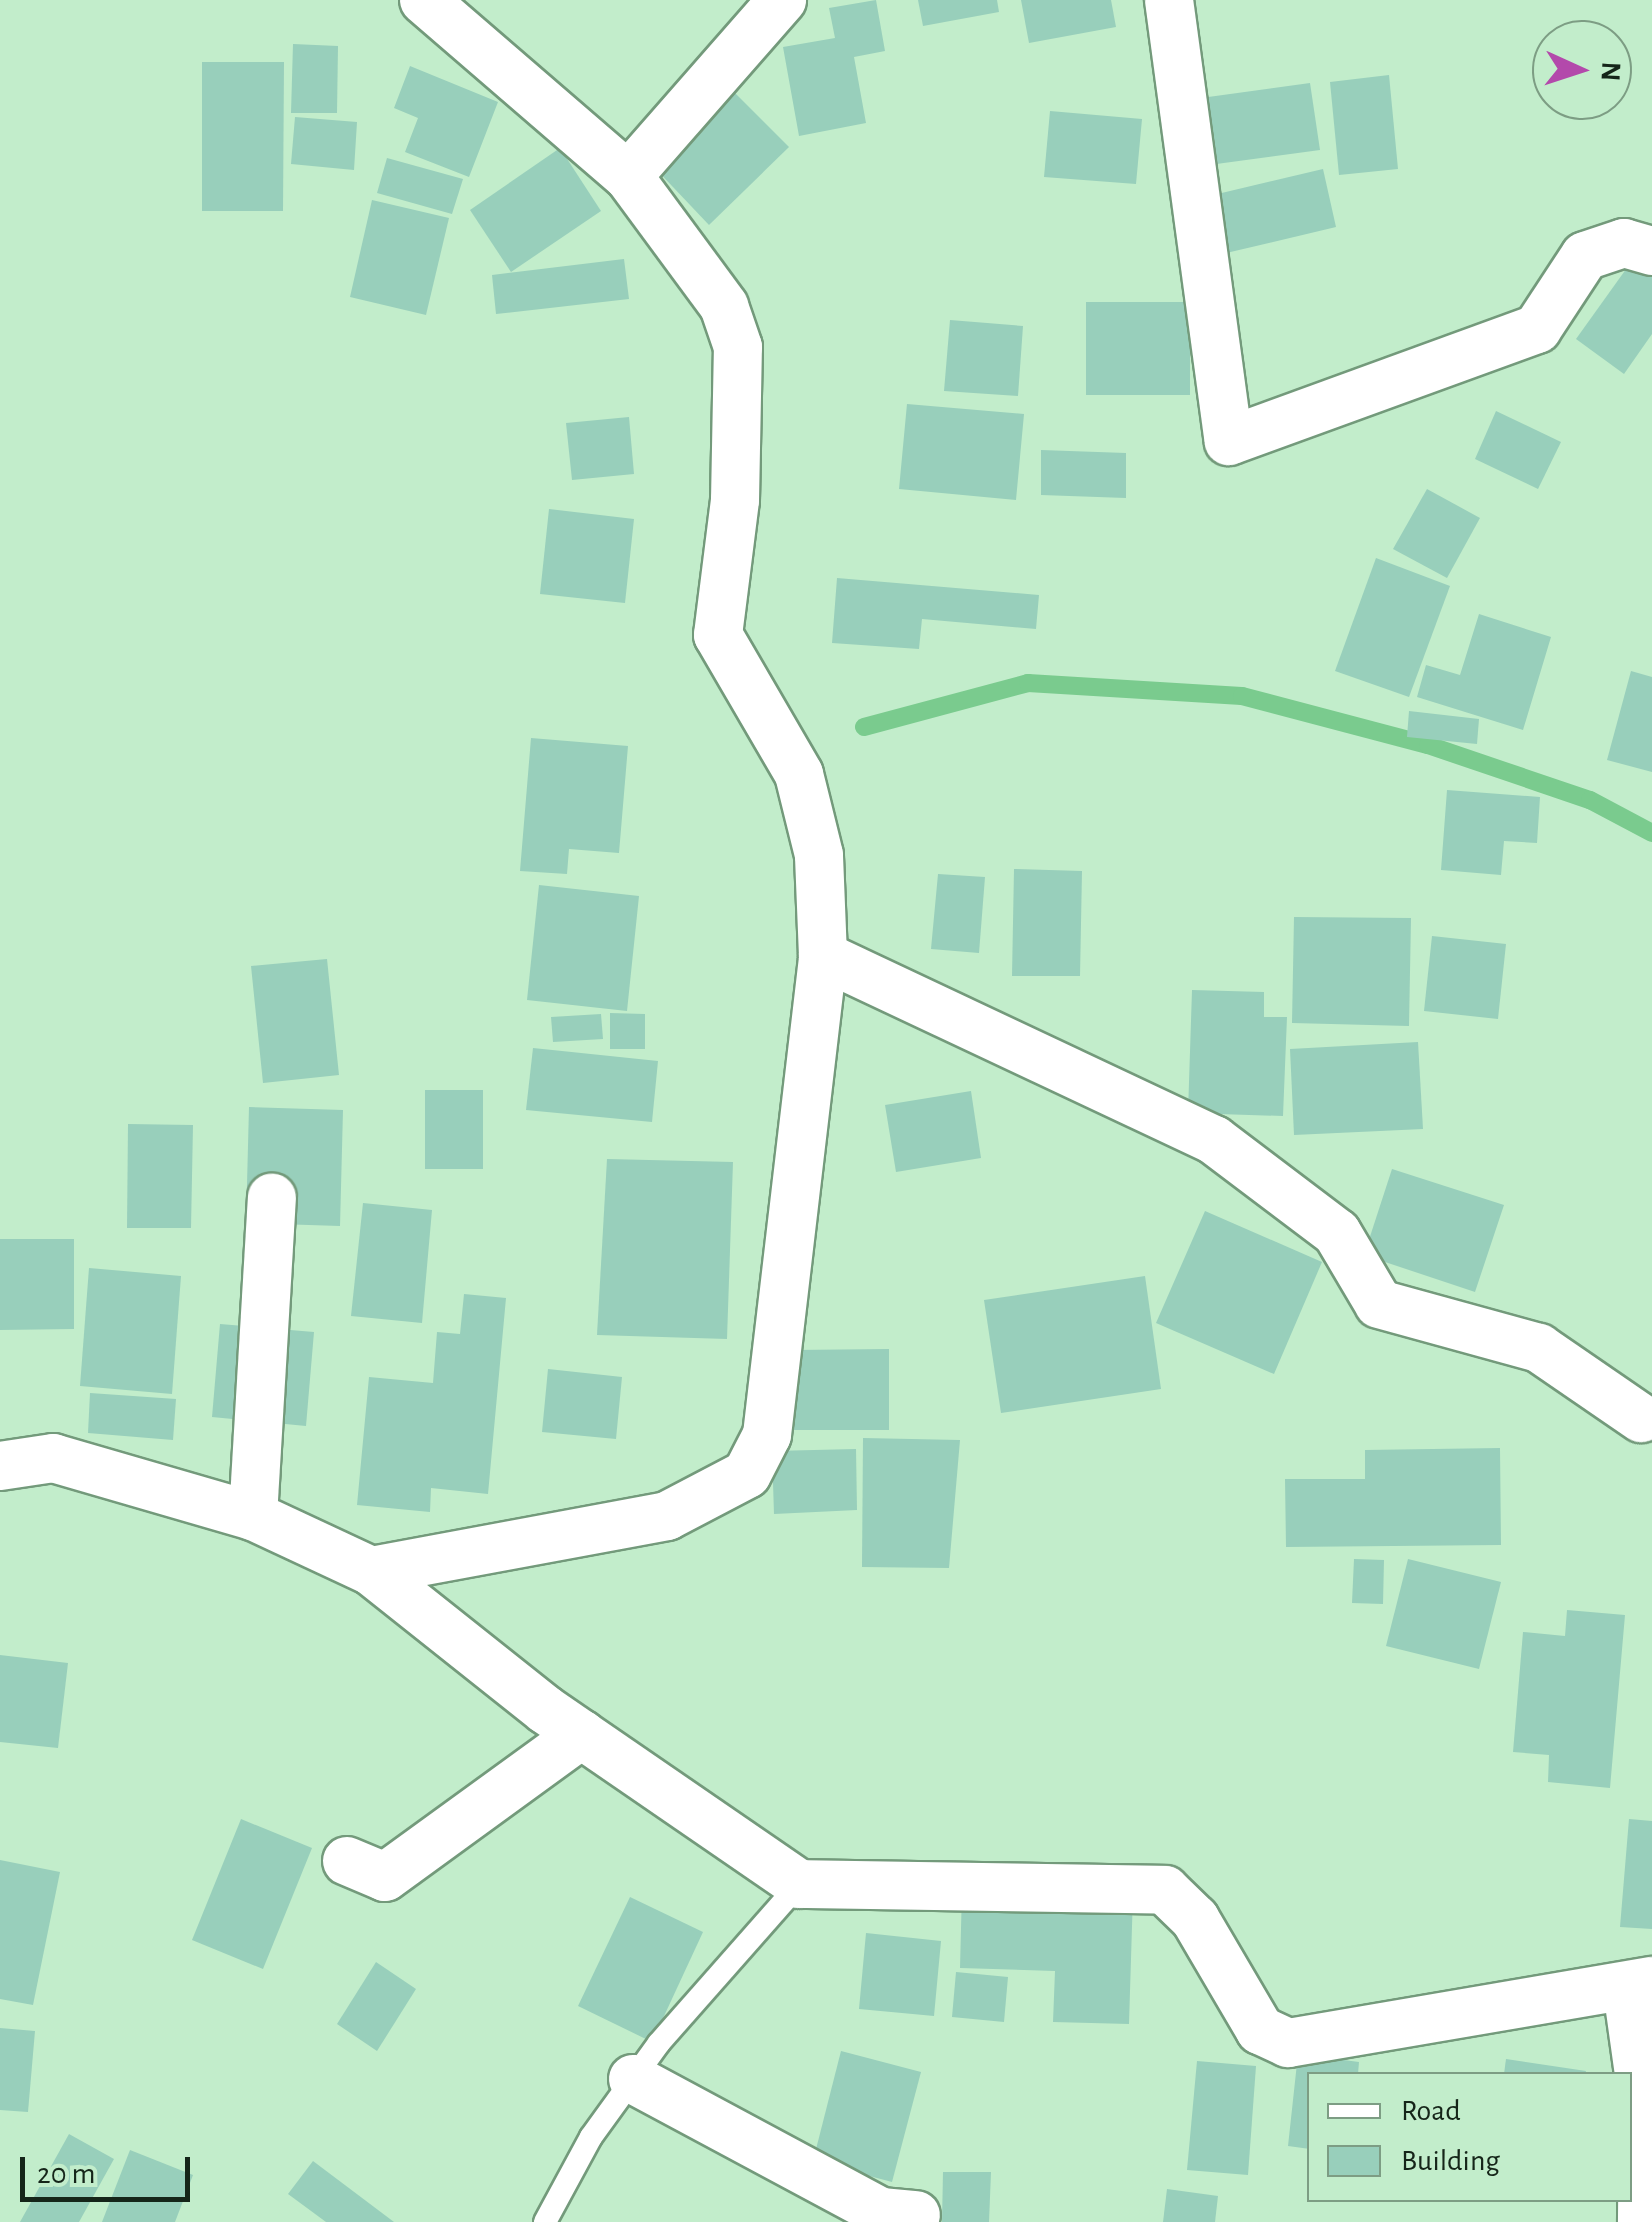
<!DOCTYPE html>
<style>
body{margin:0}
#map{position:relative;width:1652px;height:2222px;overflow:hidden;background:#c2edcb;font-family:"Alegreya Sans",sans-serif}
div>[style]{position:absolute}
.stream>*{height:18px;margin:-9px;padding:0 9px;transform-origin:9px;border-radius:9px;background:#7acb8e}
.building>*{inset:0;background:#98cfbb}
.roads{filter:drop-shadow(2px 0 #739a7b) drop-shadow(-2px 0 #739a7b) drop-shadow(0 2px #739a7b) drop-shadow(0 -2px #739a7b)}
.lane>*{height:22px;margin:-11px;padding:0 11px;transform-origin:11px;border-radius:11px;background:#fff}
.street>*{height:48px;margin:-24px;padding:0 24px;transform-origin:24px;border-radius:24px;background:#fff}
span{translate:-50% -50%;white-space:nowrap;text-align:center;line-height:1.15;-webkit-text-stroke:8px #c2edcb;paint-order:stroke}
.legend{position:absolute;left:1307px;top:2072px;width:325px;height:130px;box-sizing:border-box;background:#c2edcb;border:2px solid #7d9d84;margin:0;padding:12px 18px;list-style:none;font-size:30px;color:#152519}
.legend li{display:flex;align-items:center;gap:20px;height:50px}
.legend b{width:50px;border:2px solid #7d9d84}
.north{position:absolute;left:1532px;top:20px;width:100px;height:100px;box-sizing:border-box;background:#c2edcb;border:2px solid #7d9d84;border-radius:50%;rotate:93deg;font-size:28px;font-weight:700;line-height:40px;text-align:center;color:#152519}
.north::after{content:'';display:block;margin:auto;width:35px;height:45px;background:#b349ab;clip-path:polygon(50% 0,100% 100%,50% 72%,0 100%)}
.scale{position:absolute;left:20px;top:2157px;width:170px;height:45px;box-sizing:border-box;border:5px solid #152519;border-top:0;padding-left:12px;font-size:30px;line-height:35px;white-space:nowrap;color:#152519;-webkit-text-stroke:8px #c2edcb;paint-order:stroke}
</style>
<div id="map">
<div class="stream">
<i style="left:864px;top:727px;width:170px;rotate:-15deg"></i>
<i style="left:1028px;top:683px;width:214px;rotate:3.5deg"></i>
<i style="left:1242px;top:696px;width:192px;rotate:14.8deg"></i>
<i style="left:1428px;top:745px;width:171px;rotate:18.8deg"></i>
<i style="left:1590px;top:800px;width:70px;rotate:28deg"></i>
</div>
<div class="building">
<i style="clip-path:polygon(876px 0,885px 51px,854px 57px,866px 123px,799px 136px,783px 47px,835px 38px,829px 8px)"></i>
<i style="clip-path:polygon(918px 0,997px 0,999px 12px,923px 26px)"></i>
<i style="clip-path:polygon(1021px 0,1111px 0,1116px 27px,1029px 43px)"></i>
<i style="clip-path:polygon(293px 44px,338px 46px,337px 113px,291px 113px)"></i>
<i style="clip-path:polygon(202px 62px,284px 62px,283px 211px,202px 211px)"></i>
<i style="clip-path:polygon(410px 66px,498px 102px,469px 177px,405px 152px,418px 118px,394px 108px)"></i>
<i style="clip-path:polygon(1389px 75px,1398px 169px,1339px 175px,1330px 82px)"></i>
<i style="clip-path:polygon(1310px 83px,1320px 150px,1209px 165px,1201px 98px)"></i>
<i style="clip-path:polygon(733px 91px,789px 147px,709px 225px,654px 167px)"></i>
<i style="clip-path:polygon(1050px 111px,1142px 119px,1136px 184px,1044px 177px)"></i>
<i style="clip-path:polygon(295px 117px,357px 122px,354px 170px,291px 164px)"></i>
<i style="clip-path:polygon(560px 148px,601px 211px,511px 272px,470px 210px)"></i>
<i style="clip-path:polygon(387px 158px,463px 179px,452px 214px,377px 193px)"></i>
<i style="clip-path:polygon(1323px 169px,1336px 227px,1222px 254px,1209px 196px)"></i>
<i style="clip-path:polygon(372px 200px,449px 218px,426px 315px,350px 297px)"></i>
<i style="clip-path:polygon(1634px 258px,1652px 272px,1652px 334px,1624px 374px,1576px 339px)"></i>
<i style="clip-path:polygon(624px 259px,629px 299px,496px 314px,492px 275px)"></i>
<i style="clip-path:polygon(1086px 302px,1190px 302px,1190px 395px,1086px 395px)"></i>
<i style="clip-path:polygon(950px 320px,1023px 326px,1018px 396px,944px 391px)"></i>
<i style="clip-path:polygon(907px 404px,1024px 414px,1016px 500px,899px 489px)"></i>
<i style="clip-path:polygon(1496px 411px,1561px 442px,1538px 489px,1475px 459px)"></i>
<i style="clip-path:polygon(629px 417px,634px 474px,572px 480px,566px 423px)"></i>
<i style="clip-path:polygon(1041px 450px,1126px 453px,1126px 498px,1041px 495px)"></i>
<i style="clip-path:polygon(1427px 489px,1480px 518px,1447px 578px,1393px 549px)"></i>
<i style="clip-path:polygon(549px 509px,634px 519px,625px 603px,540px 594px)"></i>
<i style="clip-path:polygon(1376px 558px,1450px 586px,1409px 697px,1335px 671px)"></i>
<i style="clip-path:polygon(837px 578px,1039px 595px,1036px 629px,922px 619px,919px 649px,832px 643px)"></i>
<i style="clip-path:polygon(1479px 614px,1551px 637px,1523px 730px,1417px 697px,1426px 665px,1460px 675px)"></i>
<i style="clip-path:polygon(1631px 671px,1652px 677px,1652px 772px,1607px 760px)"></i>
<i style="clip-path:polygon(1409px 711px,1479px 719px,1477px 744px,1407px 737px)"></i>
<i style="clip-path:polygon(531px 738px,628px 746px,619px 853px,569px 849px,567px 874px,520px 871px)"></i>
<i style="clip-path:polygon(1447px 790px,1540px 797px,1537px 843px,1504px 841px,1501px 875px,1441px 870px)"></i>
<i style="clip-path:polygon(1014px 869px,1082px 871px,1080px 976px,1012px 976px)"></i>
<i style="clip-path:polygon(938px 874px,985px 877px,979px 953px,931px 949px)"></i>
<i style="clip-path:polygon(539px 885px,639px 896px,627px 1011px,527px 1000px)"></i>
<i style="clip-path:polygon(1294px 917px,1411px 918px,1409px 1026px,1292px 1023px)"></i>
<i style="clip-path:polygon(1432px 936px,1506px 944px,1498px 1019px,1424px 1011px)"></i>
<i style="clip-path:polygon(327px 959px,339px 1075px,263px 1083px,251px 966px)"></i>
<i style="clip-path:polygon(1192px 990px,1264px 992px,1264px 1017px,1287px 1017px,1283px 1116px,1188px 1113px)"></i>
<i style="clip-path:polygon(610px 1013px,645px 1014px,645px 1049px,610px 1049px)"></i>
<i style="clip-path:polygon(601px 1014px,603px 1039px,553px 1042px,551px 1017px)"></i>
<i style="clip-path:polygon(1418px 1042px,1423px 1129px,1294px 1135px,1290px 1049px)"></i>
<i style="clip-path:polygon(533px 1048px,658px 1061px,652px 1122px,526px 1110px)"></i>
<i style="clip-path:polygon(425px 1090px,483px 1090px,483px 1169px,425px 1169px)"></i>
<i style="clip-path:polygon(971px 1091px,981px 1158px,896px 1172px,885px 1105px)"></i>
<i style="clip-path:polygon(249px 1107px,343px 1110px,340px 1226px,246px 1223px)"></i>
<i style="clip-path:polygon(128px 1124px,193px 1125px,191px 1228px,127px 1228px)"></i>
<i style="clip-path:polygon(607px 1159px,733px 1162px,727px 1339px,597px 1335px)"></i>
<i style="clip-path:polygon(1392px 1169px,1504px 1205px,1475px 1292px,1364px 1255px)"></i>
<i style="clip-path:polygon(363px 1203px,432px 1210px,422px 1323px,351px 1316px)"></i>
<i style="clip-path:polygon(1205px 1211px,1322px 1262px,1274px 1374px,1156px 1323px)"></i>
<i style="clip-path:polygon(0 1239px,74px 1239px,74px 1329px,0 1330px)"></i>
<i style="clip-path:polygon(89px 1268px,181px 1276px,172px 1394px,80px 1386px)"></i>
<i style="clip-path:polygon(1145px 1276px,1161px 1389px,1001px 1413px,984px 1300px)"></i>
<i style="clip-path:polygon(464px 1294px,506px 1298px,488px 1494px,431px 1488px,430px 1512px,357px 1505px,369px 1377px,433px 1383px,437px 1332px,460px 1334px)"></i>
<i style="clip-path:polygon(220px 1324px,314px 1332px,306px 1426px,212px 1417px)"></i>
<i style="clip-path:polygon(889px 1349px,889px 1430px,793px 1430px,794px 1350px)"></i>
<i style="clip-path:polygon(548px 1369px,622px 1377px,616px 1439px,542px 1432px)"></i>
<i style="clip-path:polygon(90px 1393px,176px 1399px,173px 1440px,88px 1433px)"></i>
<i style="clip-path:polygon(863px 1438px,960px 1440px,949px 1568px,862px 1567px)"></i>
<i style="clip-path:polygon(1500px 1448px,1501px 1545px,1286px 1547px,1285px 1479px,1365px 1479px,1365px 1450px)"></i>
<i style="clip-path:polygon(856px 1449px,857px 1510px,774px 1514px,772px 1451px)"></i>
<i style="clip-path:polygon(1354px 1559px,1384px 1560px,1383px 1604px,1352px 1603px)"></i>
<i style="clip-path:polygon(1408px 1559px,1501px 1582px,1479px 1669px,1386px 1646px)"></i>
<i style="clip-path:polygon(1567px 1610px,1625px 1615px,1610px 1788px,1548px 1782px,1549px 1755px,1513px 1752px,1523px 1632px,1565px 1636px)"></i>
<i style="clip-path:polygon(0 1655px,68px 1663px,58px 1748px,0 1742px)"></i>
<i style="clip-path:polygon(241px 1819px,312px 1848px,263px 1969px,192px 1940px)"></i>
<i style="clip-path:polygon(1629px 1819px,1652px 1821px,1652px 1929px,1620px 1927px)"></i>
<i style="clip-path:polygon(0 1860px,60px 1872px,33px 2005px,0 1999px)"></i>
<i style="clip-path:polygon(962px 1889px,1133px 1894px,1129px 2024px,1053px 2022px,1055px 1971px,960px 1968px)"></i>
<i style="clip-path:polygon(630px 1897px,703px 1932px,652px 2042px,578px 2006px)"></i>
<i style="clip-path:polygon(866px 1933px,941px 1941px,934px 2016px,859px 2009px)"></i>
<i style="clip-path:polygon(376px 1962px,416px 1989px,377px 2051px,337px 2024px)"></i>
<i style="clip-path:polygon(956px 1972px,1008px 1977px,1004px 2022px,952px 2017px)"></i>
<i style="clip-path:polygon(0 2028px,35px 2031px,28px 2112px,0 2110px)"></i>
<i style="clip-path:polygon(841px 2051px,921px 2072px,892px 2182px,813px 2161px)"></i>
<i style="clip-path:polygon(1298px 2054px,1359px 2062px,1358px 2074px,1310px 2074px,1310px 2149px,1288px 2146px)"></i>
<i style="clip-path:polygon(1506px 2059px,1586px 2071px,1585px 2074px,1504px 2074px)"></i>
<i style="clip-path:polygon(1197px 2061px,1256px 2066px,1248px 2175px,1187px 2170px)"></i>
<i style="clip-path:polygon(69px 2134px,114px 2159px,79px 2222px,20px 2222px)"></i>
<i style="clip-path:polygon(130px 2150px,193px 2175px,175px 2222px,102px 2222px)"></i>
<i style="clip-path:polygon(313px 2161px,394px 2222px,326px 2222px,288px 2194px)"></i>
<i style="clip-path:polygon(943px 2172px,991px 2172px,989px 2222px,942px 2222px)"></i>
<i style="clip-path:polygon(1167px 2189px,1218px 2196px,1215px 2222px,1163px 2222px)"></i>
</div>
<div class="roads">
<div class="lane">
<i style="left:545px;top:2222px;width:97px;rotate:-61.6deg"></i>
<i style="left:591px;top:2137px;width:116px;rotate:-54.1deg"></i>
<i style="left:659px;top:2043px;width:212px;rotate:-48.6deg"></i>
</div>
<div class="street">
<i style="left:424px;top:0;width:269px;rotate:40.8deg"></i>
<i style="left:628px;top:176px;width:234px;rotate:-48.8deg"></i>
<i style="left:1169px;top:0;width:445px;rotate:82.3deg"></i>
<i style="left:1229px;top:441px;width:328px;rotate:-20deg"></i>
<i style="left:1537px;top:329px;width:87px;rotate:-56.7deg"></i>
<i style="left:1585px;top:256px;width:41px;rotate:-18.4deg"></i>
<i style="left:1624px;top:243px;width:29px;rotate:16deg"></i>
<i style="left:823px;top:956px;width:432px;rotate:25.2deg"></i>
<i style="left:1214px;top:1140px;width:154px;rotate:37.1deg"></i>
<i style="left:1337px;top:1233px;width:82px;rotate:59.4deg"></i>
<i style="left:1379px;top:1304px;width:166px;rotate:15.4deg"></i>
<i style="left:1539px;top:1348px;width:124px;rotate:34.5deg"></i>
<i style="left:0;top:1466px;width:54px;rotate:-8.6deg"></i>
<i style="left:53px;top:1458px;width:208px;rotate:16.2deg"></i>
<i style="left:253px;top:1516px;width:130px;rotate:25deg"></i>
<i style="left:371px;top:1571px;width:223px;rotate:38.5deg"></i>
<i style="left:546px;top:1710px;width:307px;rotate:34.5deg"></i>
<i style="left:799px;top:1884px;width:366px;rotate:0.9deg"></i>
<i style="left:1165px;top:1890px;width:42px;rotate:44deg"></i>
<i style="left:1195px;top:1919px;width:129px;rotate:59.6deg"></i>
<i style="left:1260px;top:2030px;width:31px;rotate:25deg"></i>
<i style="left:1288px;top:2043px;width:369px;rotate:-9.7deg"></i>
<i style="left:253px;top:1516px;width:319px;rotate:-86.6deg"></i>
<i style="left:371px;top:1571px;width:301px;rotate:-10.5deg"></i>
<i style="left:667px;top:1516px;width:90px;rotate:-27.7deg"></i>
<i style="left:747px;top:1474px;width:44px;rotate:-62.9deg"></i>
<i style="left:767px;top:1435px;width:482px;rotate:-83.3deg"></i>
<i style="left:823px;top:956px;width:101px;rotate:-92.3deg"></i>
<i style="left:819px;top:855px;width:83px;rotate:-103.9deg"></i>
<i style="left:799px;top:774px;width:161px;rotate:-120.2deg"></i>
<i style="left:718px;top:635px;width:136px;rotate:-82.8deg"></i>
<i style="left:735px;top:500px;width:153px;rotate:-88.9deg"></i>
<i style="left:738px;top:347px;width:43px;rotate:-108.9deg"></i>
<i style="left:724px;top:306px;width:162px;rotate:-126.4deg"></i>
<i style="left:347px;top:1861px;width:41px;rotate:22.8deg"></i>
<i style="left:385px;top:1877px;width:243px;rotate:-36deg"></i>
<i style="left:1627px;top:1989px;width:115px;rotate:82deg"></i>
<i style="left:1643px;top:2103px;width:119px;rotate:90.5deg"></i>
<i style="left:633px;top:2079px;width:281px;rotate:28.2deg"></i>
<i style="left:881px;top:2212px;width:35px;rotate:5deg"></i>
</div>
</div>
<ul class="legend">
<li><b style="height:12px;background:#fff"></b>Road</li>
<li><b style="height:28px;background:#98cfbb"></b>Building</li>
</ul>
<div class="north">N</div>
<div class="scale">20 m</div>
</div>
